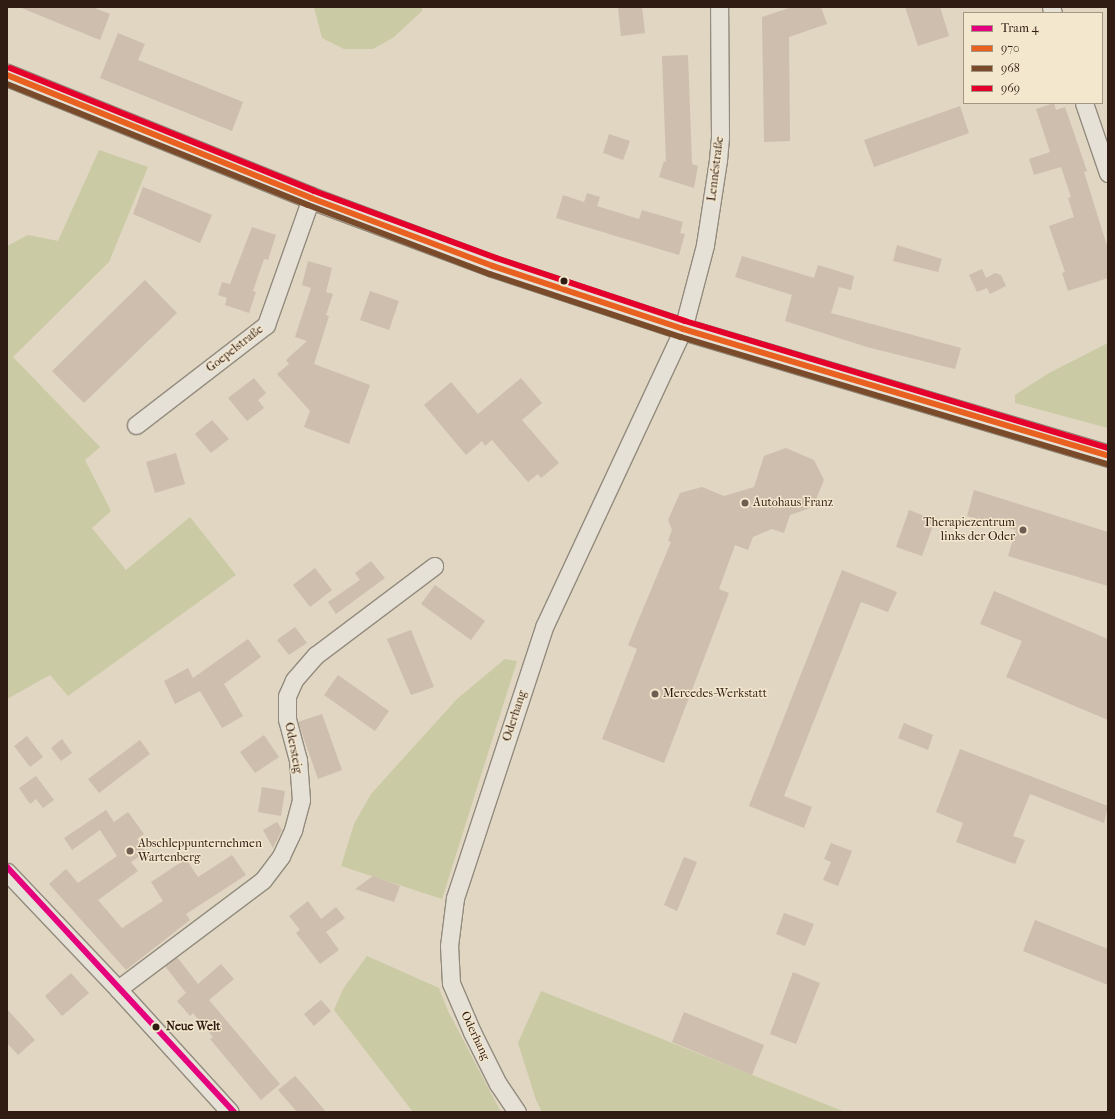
<!DOCTYPE html>
<meta charset="utf-8">
<style>
body{margin:0}
#map{position:relative;width:1115px;height:1119px;overflow:hidden;background:#e0d6c1;font-family:"IM FELL French Canon",serif}
div>[style]{position:absolute}
.green>*{inset:0;background:#cacaa5}
.building>*{inset:0;background:#cebead}
.roads{filter:drop-shadow(1px 0 #928b7e) drop-shadow(-1px 0 #928b7e) drop-shadow(0 1px #928b7e) drop-shadow(0 -1px #928b7e)}
.minor>*{height:17px;margin:-8.5px;padding:0 8.5px;transform-origin:8.5px;border-radius:8.5px;background:#e6e1d6}
.tertiary>*{height:21px;margin:-10.5px;padding:0 10.5px;transform-origin:10.5px;border-radius:10.5px;background:#e6e1d6}
.bus-1>*{height:6px;margin:-3px;padding:0 3px;transform-origin:3px;border-radius:3px;background:#e86121}
.bus-2>*{height:6px;margin:-3px;padding:0 3px;transform-origin:3px;border-radius:3px;background:#7a4b2a}
.bus-3>*{height:6px;margin:-3px;padding:0 3px;transform-origin:3px;border-radius:3px;background:#e4002b}
.tram-1>*{height:6px;margin:-3px;padding:0 3px;transform-origin:3px;border-radius:3px;background:#e5007d}
.dots>*{width:11px;height:11px;translate:-50% -50%;box-sizing:border-box;border:2px solid #f3e7ce;border-radius:50%}
span{translate:-50% -50%;white-space:nowrap;text-align:center;line-height:1.15;-webkit-text-stroke:3px #f3e7ce;paint-order:stroke}
.street-label{font-size:12px;color:#301c13}
.poi-label{font-size:12px;color:#301c13}
.left{translate:0 -50%;text-align:left}
.right{translate:-100% -50%;text-align:right}
.stop-label{font-size:12px;color:#301c13;font-weight:700}
.frame{position:absolute;inset:0;border:8px solid #301c13;pointer-events:none}
.legend{position:absolute;left:963px;top:12px;width:140px;height:92px;box-sizing:border-box;background:#f3e7ce;border:1px solid #a59683;margin:0;padding:5px 7px;list-style:none;font-size:12px;color:#301c13}
.legend li{display:flex;align-items:center;gap:8px;height:20px}
.legend b{width:20px;border:1px solid #a59683}
</style>
<div id="map">
<div class="green">
<i style="clip-path:polygon(314px 7px,422px 7px,422px 11px,394px 37px,373px 49px,344px 49px,322px 38px)"></i>
<i style="clip-path:polygon(99px 150px,148px 167px,109px 262px,13px 357px,100px 447px,85px 460px,111px 511px,92px 528px,126px 570px,190px 517px,236px 575px,68px 696px,50px 675px,7px 699px,7px 246px,28px 235px,58px 241px)"></i>
<i style="clip-path:polygon(1108px 343px,1108px 428px,1015px 403px,1015px 395px,1049px 373px)"></i>
<i style="clip-path:polygon(505px 659px,517px 661px,442px 899px,341px 866px,354px 824px,371px 794px,457px 699px)"></i>
<i style="clip-path:polygon(367px 956px,439px 988px,448px 1011px,501px 1112px,413px 1112px,334px 1010px,343px 989px)"></i>
<i style="clip-path:polygon(541px 991px,637px 1029px,845px 1112px,542px 1112px,536px 1100px,518px 1043px)"></i>
</div>
<div class="building">
<i style="clip-path:polygon(19px 7px,92px 7px,110px 14px,100px 40px)"></i>
<i style="clip-path:polygon(618px 7px,642px 7px,645px 33px,621px 36px)"></i>
<i style="clip-path:polygon(792px 7px,821px 7px,827px 24px,789px 37px,790px 141px,764px 142px,762px 17px)"></i>
<i style="clip-path:polygon(905px 7px,940px 7px,949px 36px,918px 46px)"></i>
<i style="clip-path:polygon(118px 33px,145px 44px,138px 60px,243px 102px,232px 131px,100px 78px)"></i>
<i style="clip-path:polygon(688px 55px,692px 164px,698px 166px,694px 188px,659px 177px,664px 161px,666px 162px,662px 56px)"></i>
<i style="clip-path:polygon(1054px 103px,1056px 110px,1065px 107px,1087px 171px,1084px 172px,1108px 249px,1108px 278px,1068px 291px,1062px 273px,1065px 272px,1049px 226px,1074px 217px,1068px 198px,1071px 197px,1061px 167px,1034px 175px,1029px 159px,1050px 152px,1036px 109px)"></i>
<i style="clip-path:polygon(960px 106px,969px 133px,874px 167px,864px 140px)"></i>
<i style="clip-path:polygon(609px 134px,630px 141px,623px 160px,603px 153px)"></i>
<i style="clip-path:polygon(143px 187px,212px 215px,200px 243px,133px 214px)"></i>
<i style="clip-path:polygon(587px 193px,600px 197px,597px 206px,626px 215px,639px 219px,642px 210px,683px 222px,680px 233px,685px 234px,679px 255px,556px 218px,563px 195px,584px 202px)"></i>
<i style="clip-path:polygon(252px 227px,276px 235px,268px 260px,264px 259px,253px 291px,256px 292px,249px 313px,225px 305px,227px 298px,218px 295px,222px 282px,230px 284px)"></i>
<i style="clip-path:polygon(897px 245px,942px 259px,938px 272px,893px 261px)"></i>
<i style="clip-path:polygon(742px 256px,814px 278px,818px 265px,854px 276px,851px 290px,839px 287px,831px 313px,961px 348px,955px 369px,867px 347px,785px 321px,792px 295px,735px 277px)"></i>
<i style="clip-path:polygon(308px 261px,332px 268px,326px 292px,333px 294px,326px 315px,329px 316px,314px 364px,370px 385px,349px 444px,304px 427px,310px 411px,277px 374px,289px 364px,286px 360px,307px 341px,295px 337px,311px 288px,302px 285px)"></i>
<i style="clip-path:polygon(982px 269px,986px 278px,995px 273px,1001px 275px,1006px 286px,990px 294px,987px 288px,977px 292px,969px 275px)"></i>
<i style="clip-path:polygon(145px 280px,177px 313px,84px 403px,52px 371px)"></i>
<i style="clip-path:polygon(370px 291px,399px 301px,389px 330px,360px 320px)"></i>
<i style="clip-path:polygon(254px 378px,266px 393px,258px 400px,264px 408px,247px 421px,228px 398px)"></i>
<i style="clip-path:polygon(521px 378px,542px 403px,522px 420px,559px 463px,541px 478px,538px 474px,528px 482px,492px 440px,485px 446px,482px 441px,466px 455px,424px 405px,451px 382px,478px 414px)"></i>
<i style="clip-path:polygon(212px 420px,229px 439px,211px 453px,195px 434px)"></i>
<i style="clip-path:polygon(786px 448px,814px 460px,824px 480px,813px 507px,790px 515px,784px 533px,772px 529px,753px 537px,748px 550px,735px 545px,719px 589px,729px 593px,664px 763px,602px 739px,637px 649px,628px 645px,671px 542px,668px 541px,672px 530px,668px 520px,680px 493px,702px 487px,724px 496px,754px 487px,764px 456px)"></i>
<i style="clip-path:polygon(176px 453px,185px 484px,155px 493px,146px 462px)"></i>
<i style="clip-path:polygon(974px 490px,1108px 532px,1108px 586px,1008px 556px,1016px 530px,967px 516px)"></i>
<i style="clip-path:polygon(909px 510px,935px 520px,922px 556px,896px 547px)"></i>
<i style="clip-path:polygon(371px 561px,385px 578px,336px 614px,328px 602px,360px 580px,355px 573px)"></i>
<i style="clip-path:polygon(315px 568px,332px 590px,310px 607px,293px 585px)"></i>
<i style="clip-path:polygon(842px 570px,897px 592px,888px 612px,861px 602px,784px 796px,812px 807px,804px 828px,749px 806px)"></i>
<i style="clip-path:polygon(435px 585px,485px 621px,471px 640px,421px 604px)"></i>
<i style="clip-path:polygon(994px 591px,1108px 639px,1108px 720px,1006px 677px,1022px 641px,980px 624px)"></i>
<i style="clip-path:polygon(295px 627px,307px 643px,289px 655px,277px 640px)"></i>
<i style="clip-path:polygon(411px 630px,434px 687px,411px 695px,387px 639px)"></i>
<i style="clip-path:polygon(248px 639px,261px 657px,224px 684px,243px 716px,222px 728px,200px 691px,175px 704px,164px 681px,188px 668px,193px 678px)"></i>
<i style="clip-path:polygon(338px 675px,389px 711px,375px 731px,324px 695px)"></i>
<i style="clip-path:polygon(322px 714px,342px 770px,318px 779px,298px 722px)"></i>
<i style="clip-path:polygon(904px 723px,933px 735px,928px 750px,898px 738px)"></i>
<i style="clip-path:polygon(264px 735px,279px 757px,255px 773px,240px 752px)"></i>
<i style="clip-path:polygon(27px 736px,43px 757px,30px 767px,14px 746px)"></i>
<i style="clip-path:polygon(62px 739px,72px 753px,61px 761px,51px 748px)"></i>
<i style="clip-path:polygon(140px 740px,150px 754px,99px 793px,88px 779px)"></i>
<i style="clip-path:polygon(960px 749px,1108px 806px,1104px 823px,1030px 794px,1013px 836px,1025px 840px,1015px 864px,956px 842px,963px 823px,936px 812px)"></i>
<i style="clip-path:polygon(36px 776px,54px 800px,43px 808px,36px 799px,30px 804px,19px 788px)"></i>
<i style="clip-path:polygon(262px 787px,285px 791px,281px 816px,258px 812px)"></i>
<i style="clip-path:polygon(106px 810px,114px 822px,128px 812px,144px 834px,137px 839px,146px 852px,131px 862px,138px 871px,98px 900px,122px 928px,163px 901px,151px 882px,186px 859px,198px 877px,232px 855px,246px 875px,186px 914px,190px 920px,126px 970px,49px 884px,66px 869px,78px 883px,117px 856px,100px 830px,72px 850px,64px 838px)"></i>
<i style="clip-path:polygon(277px 822px,282px 830px,273px 848px,263px 830px)"></i>
<i style="clip-path:polygon(831px 843px,852px 851px,838px 886px,823px 880px,831px 862px,824px 859px)"></i>
<i style="clip-path:polygon(684px 857px,697px 862px,677px 911px,664px 905px)"></i>
<i style="clip-path:polygon(373px 876px,400px 886px,394px 902px,355px 889px)"></i>
<i style="clip-path:polygon(308px 901px,321px 919px,336px 907px,345px 918px,326px 932px,339px 950px,320px 964px,296px 933px,300px 930px,289px 916px)"></i>
<i style="clip-path:polygon(784px 913px,814px 924px,805px 946px,776px 934px)"></i>
<i style="clip-path:polygon(1035px 920px,1108px 949px,1108px 985px,1023px 951px)"></i>
<i style="clip-path:polygon(177px 957px,198px 984px,221px 964px,234px 979px,209px 1000px,280px 1084px,261px 1100px,210px 1039px,213px 1037px,193px 1013px,190px 1016px,177px 1001px,186px 993px,165px 966px)"></i>
<i style="clip-path:polygon(793px 972px,820px 983px,796px 1044px,770px 1034px)"></i>
<i style="clip-path:polygon(71px 973px,89px 993px,62px 1016px,45px 996px)"></i>
<i style="clip-path:polygon(321px 1000px,331px 1011px,314px 1026px,304px 1014px)"></i>
<i style="clip-path:polygon(7px 1009px,35px 1040px,18px 1055px,7px 1043px)"></i>
<i style="clip-path:polygon(684px 1012px,764px 1045px,752px 1075px,672px 1042px)"></i>
<i style="clip-path:polygon(295px 1076px,305px 1087px,326px 1112px,297px 1112px,278px 1090px)"></i>
</div>
<div class="roads">
<div class="minor">
<i style="left:1051px;top:7px;width:6px;rotate:72deg"></i>
<i style="left:1084px;top:103px;width:74px;rotate:71.1deg"></i>
<i style="left:136px;top:425px;width:164px;rotate:-37.6deg"></i>
<i style="left:266px;top:325px;width:135px;rotate:-70.5deg"></i>
<i style="left:7px;top:872px;width:161px;rotate:46.5deg"></i>
<i style="left:118px;top:989px;width:166px;rotate:47.7deg"></i>
<i style="left:118px;top:989px;width:181px;rotate:-36.9deg"></i>
<i style="left:263px;top:880px;width:30px;rotate:-53deg"></i>
<i style="left:281px;top:856px;width:29px;rotate:-65deg"></i>
<i style="left:293px;top:830px;width:31px;rotate:-75deg"></i>
<i style="left:301px;top:800px;width:40px;rotate:-94.3deg"></i>
<i style="left:298px;top:760px;width:42px;rotate:-105deg"></i>
<i style="left:287px;top:719px;width:23px;rotate:-90deg"></i>
<i style="left:287px;top:696px;width:17px;rotate:-66deg"></i>
<i style="left:294px;top:680px;width:33px;rotate:-49deg"></i>
<i style="left:316px;top:655px;width:148px;rotate:-37deg"></i>
<i style="left:517px;top:1112px;width:34px;rotate:-124deg"></i>
<i style="left:498px;top:1084px;width:58px;rotate:-116.6deg"></i>
<i style="left:472px;top:1032px;width:53px;rotate:-113.2deg"></i>
<i style="left:451px;top:983px;width:37px;rotate:-93deg"></i>
<i style="left:449px;top:946px;width:48px;rotate:-82.9deg"></i>
<i style="left:455px;top:898px;width:287px;rotate:-71.8deg"></i>
<i style="left:545px;top:625px;width:327px;rotate:-65deg"></i>
<i style="left:683px;top:329px;width:87px;rotate:-75.3deg"></i>
<i style="left:705px;top:245px;width:86px;rotate:-81.3deg"></i>
<i style="left:718px;top:160px;width:24px;rotate:-85deg"></i>
<i style="left:720px;top:136px;width:129px;rotate:-90.4deg"></i>
</div>
<div class="tertiary">
<i style="left:7px;top:75px;width:328px;rotate:22deg"></i>
<i style="left:311px;top:198px;width:194px;rotate:20.5deg"></i>
<i style="left:493px;top:266px;width:200px;rotate:18.3deg"></i>
<i style="left:683px;top:329px;width:444px;rotate:16.6deg"></i>
</div>
</div>
<div class="bus-1">
<i style="left:7px;top:75px;width:328px;rotate:22deg"></i>
<i style="left:311px;top:198px;width:194px;rotate:20.5deg"></i>
<i style="left:493px;top:266px;width:200px;rotate:18.3deg"></i>
<i style="left:683px;top:329px;width:444px;rotate:16.6deg"></i>
</div>
<div class="bus-2">
<i style="left:7px;top:84px;width:324px;rotate:21.9deg"></i>
<i style="left:308px;top:205px;width:195px;rotate:20.8deg"></i>
<i style="left:490px;top:274px;width:201px;rotate:18.3deg"></i>
<i style="left:681px;top:337px;width:444px;rotate:16.6deg"></i>
</div>
<div class="bus-3">
<i style="left:10px;top:68px;width:328px;rotate:22deg"></i>
<i style="left:314px;top:191px;width:194px;rotate:20.2deg"></i>
<i style="left:496px;top:258px;width:199px;rotate:18.4deg"></i>
<i style="left:685px;top:321px;width:442px;rotate:16.7deg"></i>
</div>
<div class="tram-1">
<i style="left:7px;top:867px;width:334px;rotate:47.2deg"></i>
</div>
<div class="dots">
<i style="left:564px;top:281px;background:#301c13"></i>
<i style="left:745px;top:503px;background:#6e5d50"></i>
<i style="left:1023px;top:530px;background:#6e5d50"></i>
<i style="left:655px;top:694px;background:#6e5d50"></i>
<i style="left:130px;top:851px;background:#6e5d50"></i>
<i style="left:156px;top:1027px;background:#301c13"></i>
</div>
<div class="street-label">
<span style="left:716px;top:169px;rotate:-83deg">Lennéstraße</span>
<span style="left:235px;top:349px;rotate:-38deg">Goepelstraße</span>
<span style="left:515px;top:716px;rotate:-72deg">Oderhang</span>
<span style="left:293px;top:748px;rotate:79deg">Odersteig</span>
<span style="left:475px;top:1036px;rotate:65deg">Oderhang</span>
</div>
<div class="poi-label">
<span class="left" style="left:753px;top:503px">Autohaus Franz</span>
<span class="right" style="left:1015px;top:530px">Therapiezentrum<br>links der Oder</span>
<span class="left" style="left:663px;top:694px">Mercedes-Werkstatt</span>
<span class="left" style="left:138px;top:851px">Abschleppunternehmen<br>Wartenberg</span>
</div>
<div class="stop-label">
<span class="left" style="left:166px;top:1027px">Neue Welt</span>
</div>
<div class="frame"></div>
<ul class="legend">
<li><b style="height:5px;background:#e5007d"></b>Tram 4</li>
<li><b style="height:5px;background:#e86121"></b>970</li>
<li><b style="height:5px;background:#7a4b2a"></b>968</li>
<li><b style="height:5px;background:#e4002b"></b>969</li>
</ul>
</div>
